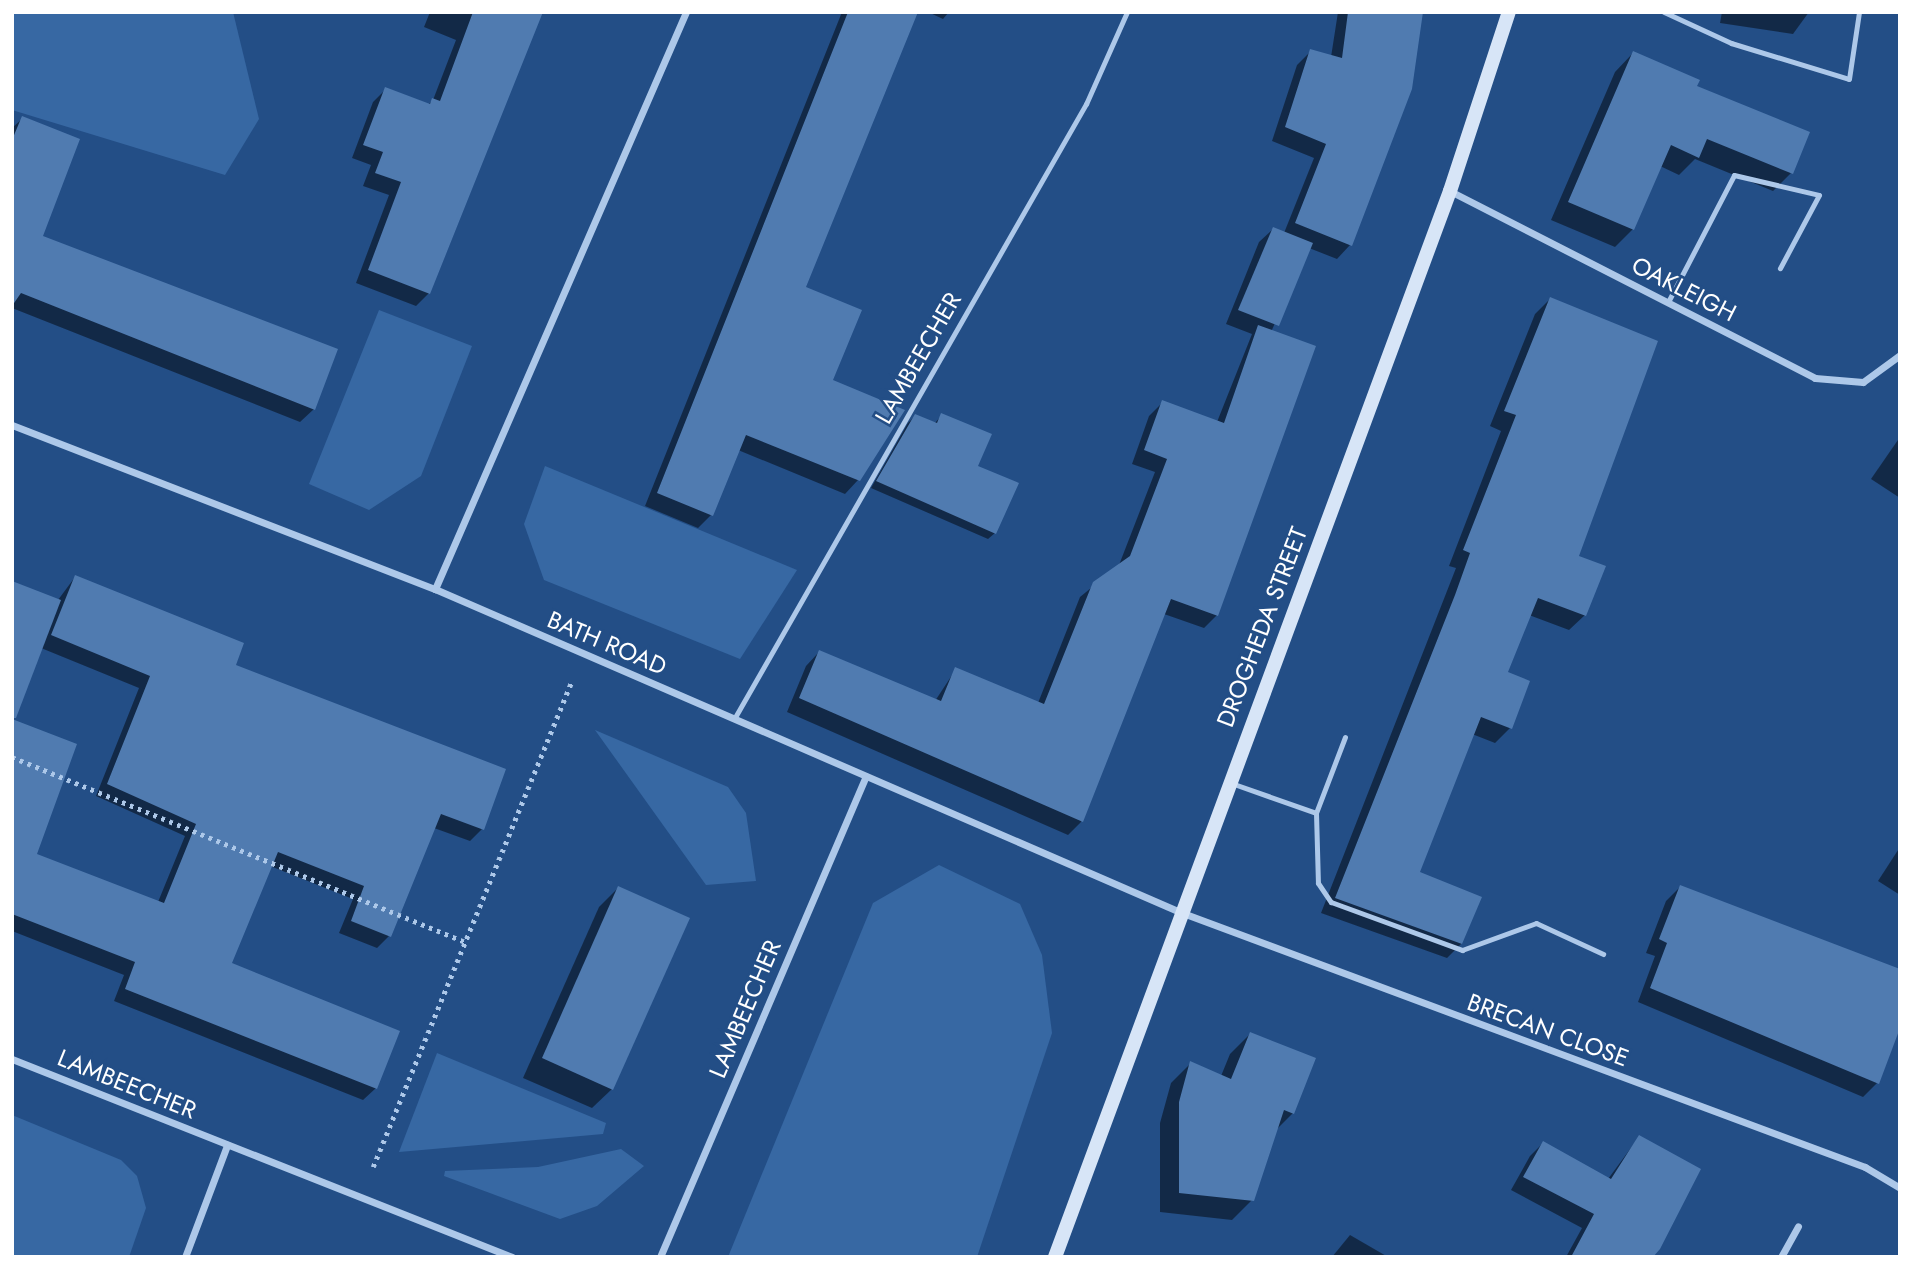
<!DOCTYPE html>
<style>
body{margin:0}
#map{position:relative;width:1912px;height:1269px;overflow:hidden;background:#234e86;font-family:Jost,sans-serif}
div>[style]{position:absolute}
.green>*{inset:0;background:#3768a3}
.shadow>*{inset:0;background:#0007}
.building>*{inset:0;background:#507bb0}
.path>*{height:4.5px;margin-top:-2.25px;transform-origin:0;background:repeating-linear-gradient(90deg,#adc8e9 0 3.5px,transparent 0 8.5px)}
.lane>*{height:5px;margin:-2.5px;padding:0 2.5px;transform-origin:2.5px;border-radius:2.5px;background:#adc8e9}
.street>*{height:7px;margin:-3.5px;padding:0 3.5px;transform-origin:3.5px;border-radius:3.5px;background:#adc8e9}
.secondary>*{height:14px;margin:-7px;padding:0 7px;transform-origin:7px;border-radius:7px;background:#d7e5f7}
span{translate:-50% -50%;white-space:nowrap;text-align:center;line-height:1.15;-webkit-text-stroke:5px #234e86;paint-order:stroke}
.street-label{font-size:24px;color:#fff}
.frame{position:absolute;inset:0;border:14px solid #fff;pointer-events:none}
</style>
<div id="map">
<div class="green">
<i style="clip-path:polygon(12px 12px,233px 12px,259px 119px,225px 175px,12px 110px)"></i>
<i style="clip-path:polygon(379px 310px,472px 346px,421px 476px,369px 510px,309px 484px)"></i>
<i style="clip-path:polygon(545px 466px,797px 570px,740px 659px,544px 580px,524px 524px)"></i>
<i style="clip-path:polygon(595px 730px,728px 787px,746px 813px,756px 881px,706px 885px)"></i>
<i style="clip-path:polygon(939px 865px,1020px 904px,1042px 955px,1052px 1033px,977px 1257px,728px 1257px,873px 903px)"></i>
<i style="clip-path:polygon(437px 1053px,606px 1123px,603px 1134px,399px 1152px)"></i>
<i style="clip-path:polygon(12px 1115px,121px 1160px,137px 1176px,146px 1208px,129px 1257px,12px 1257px)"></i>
<i style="clip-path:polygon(621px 1149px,644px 1166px,597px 1206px,560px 1219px,444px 1176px,445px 1171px,538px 1167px)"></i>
</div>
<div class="shadow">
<i style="clip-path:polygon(430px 12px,540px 12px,429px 293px,416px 306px,356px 283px,389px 195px,363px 186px,371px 165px,352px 158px,373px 102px,386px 89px,428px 105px,433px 100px,456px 40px,424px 27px)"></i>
<i style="clip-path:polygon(842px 12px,916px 12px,804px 288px,858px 480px,845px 494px,738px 450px,711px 515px,698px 528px,645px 506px)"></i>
<i style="clip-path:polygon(928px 12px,949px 12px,943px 19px)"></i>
<i style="clip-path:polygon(1338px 12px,1422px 12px,1410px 89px,1350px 245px,1337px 259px,1309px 248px,1271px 332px,1217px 615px,1204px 628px,1164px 614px,1081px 822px,1068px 835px,787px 712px,806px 666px,819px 652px,935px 701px,956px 669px,1038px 703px,1080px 597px,1119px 565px,1155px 472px,1132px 464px,1149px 416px,1163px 402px,1217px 422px,1252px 334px,1226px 324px,1259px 242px,1273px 229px,1284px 233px,1314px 158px,1272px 141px,1297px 65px,1311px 51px,1331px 57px)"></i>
<i style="clip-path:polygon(1722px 12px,1809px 12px,1793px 34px,1720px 23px)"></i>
<i style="clip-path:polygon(1633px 53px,1695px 87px,1791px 173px,1773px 191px,1695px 159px,1679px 175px,1660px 166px,1633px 229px,1615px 247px,1551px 220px,1615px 72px)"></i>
<i style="clip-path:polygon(23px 118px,41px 237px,314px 409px,300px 422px,12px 308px,12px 128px)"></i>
<i style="clip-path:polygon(1550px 299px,1585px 615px,1569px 630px,1529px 615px,1505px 673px,1510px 728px,1495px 743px,1472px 734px,1418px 873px,1462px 943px,1447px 958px,1321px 913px,1456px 568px,1449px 566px,1501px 431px,1490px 426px,1535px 314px)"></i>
<i style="clip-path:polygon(942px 415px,976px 467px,995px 533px,988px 539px,871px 488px,908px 423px,915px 416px,934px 424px)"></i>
<i style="clip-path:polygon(1900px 437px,1900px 498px,1871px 479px)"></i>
<i style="clip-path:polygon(evenodd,75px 577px,233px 666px,482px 829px,470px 841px,434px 828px,389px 936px,377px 948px,339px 933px,353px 899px,270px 866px,230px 964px,376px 1088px,363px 1100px,114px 1001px,124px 975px,12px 931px,12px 583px,58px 600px,75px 577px,41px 648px,139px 688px,96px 796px,185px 836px,158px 902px,34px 855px,13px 721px,41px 648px)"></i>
<i style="clip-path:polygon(1900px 847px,1900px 895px,1878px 881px)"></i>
<i style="clip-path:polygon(1680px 887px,1877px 1083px,1863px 1097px,1638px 1002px,1655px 956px,1646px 953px,1666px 901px)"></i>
<i style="clip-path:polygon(618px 888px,612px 1089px,592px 1108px,523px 1078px,599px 907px)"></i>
<i style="clip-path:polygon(1250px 1034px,1293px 1113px,1275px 1131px,1252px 1200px,1232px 1220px,1160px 1212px,1160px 1123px,1171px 1083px,1191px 1063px,1221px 1076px,1230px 1054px)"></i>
<i style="clip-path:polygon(1639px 1137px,1651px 1257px,1566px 1257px,1582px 1228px,1511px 1190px,1530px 1156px,1543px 1143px,1608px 1179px)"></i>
<i style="clip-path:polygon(1350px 1235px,1388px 1257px,1332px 1257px)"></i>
</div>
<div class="building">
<i style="clip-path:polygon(473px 12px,543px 12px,430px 294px,368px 270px,401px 182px,375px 173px,383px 152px,363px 145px,385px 87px,430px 104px,432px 98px,440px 101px)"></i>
<i style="clip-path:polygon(848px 12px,918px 12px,806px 287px,862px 310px,833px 380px,905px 410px,860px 481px,746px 435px,713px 516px,657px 493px)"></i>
<i style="clip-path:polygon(1348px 12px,1423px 12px,1412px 89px,1352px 246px,1295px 223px,1326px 144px,1285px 127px,1310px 49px,1342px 58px)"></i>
<i style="clip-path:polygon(1633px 51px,1700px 80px,1697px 86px,1810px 132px,1793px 174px,1707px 139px,1699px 158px,1671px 145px,1634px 230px,1568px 202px)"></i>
<i style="clip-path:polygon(22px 116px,80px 139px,43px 236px,338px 349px,315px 410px,21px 293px,12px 306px,12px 140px)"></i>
<i style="clip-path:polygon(1273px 227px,1313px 243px,1279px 326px,1238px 310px)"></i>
<i style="clip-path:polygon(1550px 297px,1658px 341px,1579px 556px,1606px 566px,1586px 616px,1538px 598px,1508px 672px,1530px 681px,1512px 729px,1481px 717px,1420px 872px,1482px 897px,1462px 944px,1335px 898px,1455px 595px,1470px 553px,1463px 550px,1516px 415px,1504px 411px)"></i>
<i style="clip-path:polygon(1258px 325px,1316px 346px,1218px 616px,1171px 599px,1083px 822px,799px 698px,819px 650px,941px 701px,955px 667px,1044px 704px,1093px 582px,1130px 556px,1167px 459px,1144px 450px,1162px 400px,1224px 423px)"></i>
<i style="clip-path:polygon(941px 413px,992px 434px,978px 466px,1019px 483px,996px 534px,876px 481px,915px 414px,937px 423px)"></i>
<i style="clip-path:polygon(75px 575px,244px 643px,236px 665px,506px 769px,484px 830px,441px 814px,391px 937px,351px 921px,364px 886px,278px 852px,232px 963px,400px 1031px,377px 1089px,125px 989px,135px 962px,12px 914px,12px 719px,77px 744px,37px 854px,164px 903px,196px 824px,107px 784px,150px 676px,51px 635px)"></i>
<i style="clip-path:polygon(12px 581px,61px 600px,16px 718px,12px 718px)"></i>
<i style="clip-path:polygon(1680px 885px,1900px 969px,1900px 1028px,1879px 1084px,1650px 988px,1667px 943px,1659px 939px)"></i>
<i style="clip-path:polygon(618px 886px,690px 918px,613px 1090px,542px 1058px)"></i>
<i style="clip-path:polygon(1250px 1032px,1316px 1058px,1294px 1114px,1284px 1110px,1254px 1201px,1179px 1193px,1179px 1102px,1190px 1061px,1231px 1079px)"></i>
<i style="clip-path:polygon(1639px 1135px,1701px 1169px,1660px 1249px,1653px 1257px,1571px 1257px,1594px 1214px,1523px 1177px,1543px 1141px,1611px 1179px)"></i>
</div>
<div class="path">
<i style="left:12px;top:757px;width:489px;rotate:22.2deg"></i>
<i style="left:373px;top:1167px;width:523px;rotate:-67.75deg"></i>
</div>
<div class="lane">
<i style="left:1664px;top:12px;width:74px;rotate:24.8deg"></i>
<i style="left:1731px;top:43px;width:123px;rotate:17deg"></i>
<i style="left:1849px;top:79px;width:68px;rotate:-81.5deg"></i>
<i style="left:1668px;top:302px;width:143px;rotate:-62.5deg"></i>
<i style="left:1734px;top:175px;width:87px;rotate:13.2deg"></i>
<i style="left:1819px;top:195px;width:83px;rotate:118.1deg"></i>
<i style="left:734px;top:719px;width:709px;rotate:-60.22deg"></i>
<i style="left:1086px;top:104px;width:101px;rotate:-66deg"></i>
<i style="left:1345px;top:737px;width:81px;rotate:110.9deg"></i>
<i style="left:1316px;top:813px;width:70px;rotate:88.4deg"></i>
<i style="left:1318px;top:883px;width:23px;rotate:56deg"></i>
<i style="left:1331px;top:902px;width:140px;rotate:20.1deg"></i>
<i style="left:1462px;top:950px;width:79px;rotate:-20deg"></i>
<i style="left:1536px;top:923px;width:74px;rotate:24.8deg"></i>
<i style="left:1231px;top:783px;width:90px;rotate:19.4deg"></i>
</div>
<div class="street">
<i style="left:1450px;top:191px;width:410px;rotate:27.1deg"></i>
<i style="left:1815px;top:378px;width:48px;rotate:4.8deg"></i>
<i style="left:1863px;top:382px;width:46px;rotate:-36.1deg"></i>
<i style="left:12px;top:425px;width:454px;rotate:21.2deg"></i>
<i style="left:435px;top:589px;width:812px;rotate:23.44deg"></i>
<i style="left:1180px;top:912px;width:731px;rotate:20.42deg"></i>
<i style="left:1865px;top:1167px;width:41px;rotate:31deg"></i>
<i style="left:435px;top:589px;width:629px;rotate:-66.49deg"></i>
<i style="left:12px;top:1059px;width:538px;rotate:21.6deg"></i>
<i style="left:185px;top:1257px;width:120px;rotate:-69.4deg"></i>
<i style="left:660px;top:1257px;width:523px;rotate:-66.82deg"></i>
<i style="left:1781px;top:1257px;width:35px;rotate:-61deg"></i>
</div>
<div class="secondary">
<i style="left:1055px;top:1257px;width:1137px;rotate:-69.67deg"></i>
<i style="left:1450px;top:191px;width:188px;rotate:-71.8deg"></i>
</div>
<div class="street-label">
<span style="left:1684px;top:289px;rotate:27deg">OAKLEIGH</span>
<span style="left:918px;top:358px;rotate:-60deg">LAMBEECHER</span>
<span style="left:1262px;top:627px;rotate:-69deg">DROGHEDA STREET</span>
<span style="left:607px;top:643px;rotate:23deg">BATH ROAD</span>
<span style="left:745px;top:1009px;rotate:-67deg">LAMBEECHER</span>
<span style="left:1548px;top:1030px;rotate:20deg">BRECAN CLOSE</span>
<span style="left:127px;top:1084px;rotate:22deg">LAMBEECHER</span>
</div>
<div class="frame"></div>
</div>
